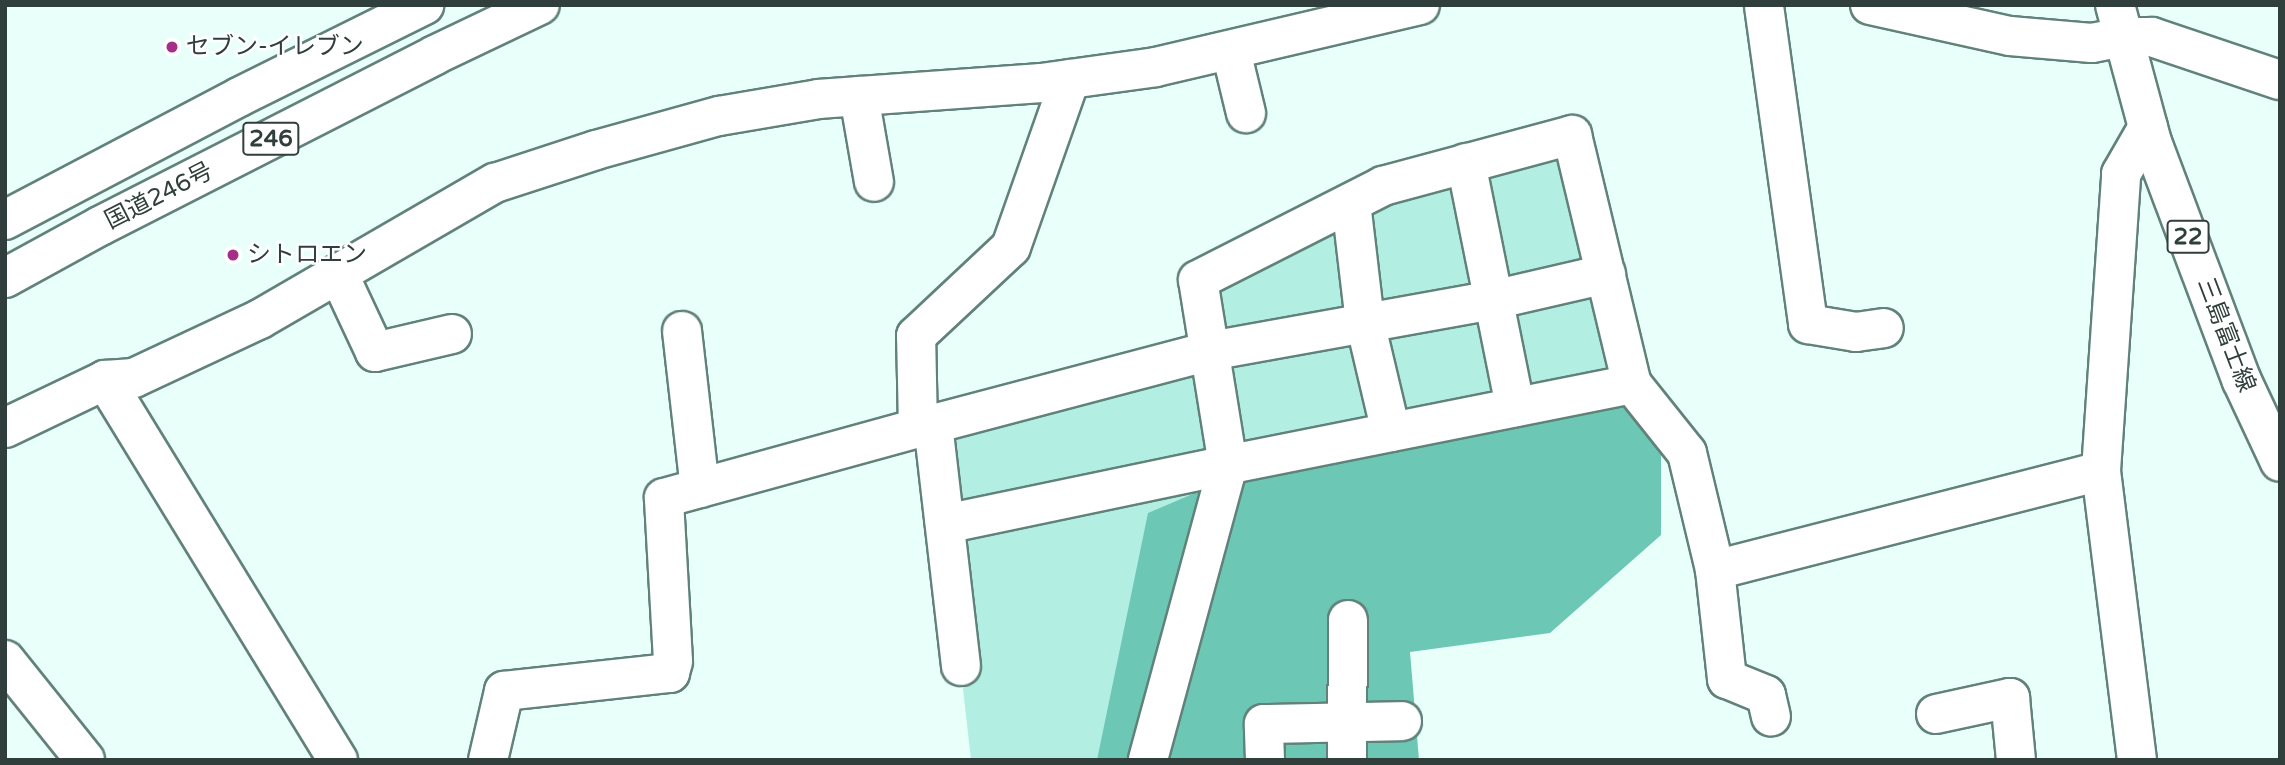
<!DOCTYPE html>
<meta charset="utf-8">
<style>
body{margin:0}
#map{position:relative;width:2285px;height:765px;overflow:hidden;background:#e9fffa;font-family:"Varela Round","Noto Sans JP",sans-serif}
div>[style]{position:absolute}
.green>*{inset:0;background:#b2efe2}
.forest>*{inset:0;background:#6cc7b5}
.roads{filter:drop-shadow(2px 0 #61827a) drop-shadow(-2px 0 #61827a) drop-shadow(0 2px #61827a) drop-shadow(0 -2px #61827a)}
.minor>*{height:38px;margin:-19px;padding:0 19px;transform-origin:19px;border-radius:19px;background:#fff}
.major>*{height:38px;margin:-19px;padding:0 19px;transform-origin:19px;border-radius:19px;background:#fff}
.highway>*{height:38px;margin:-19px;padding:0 19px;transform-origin:19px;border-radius:19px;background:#fff}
.dots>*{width:19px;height:19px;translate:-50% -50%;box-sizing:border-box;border:4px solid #fff;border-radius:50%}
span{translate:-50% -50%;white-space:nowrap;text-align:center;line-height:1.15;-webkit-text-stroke:5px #fff;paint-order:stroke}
.shield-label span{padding:2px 5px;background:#fff;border:2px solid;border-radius:5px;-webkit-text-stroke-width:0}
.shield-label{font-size:23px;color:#303f3b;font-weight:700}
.poi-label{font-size:24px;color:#303f3b}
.left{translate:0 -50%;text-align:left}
.street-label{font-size:24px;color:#303f3b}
.frame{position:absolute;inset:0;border:7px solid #303f3b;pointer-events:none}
</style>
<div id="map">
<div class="green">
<i style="clip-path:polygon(1572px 150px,1628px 399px,1136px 760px,971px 760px,935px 440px,1225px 361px,1207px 294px,1369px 201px)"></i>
</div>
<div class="forest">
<i style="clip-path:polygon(1661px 396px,1661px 535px,1550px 633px,1410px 652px,1419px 760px,1097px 760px,1148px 513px,1249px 470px)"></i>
</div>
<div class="roads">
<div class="minor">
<i style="left:1870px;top:5px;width:143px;rotate:12.5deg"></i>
<i style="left:2010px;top:36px;width:82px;rotate:4.9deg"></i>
<i style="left:2092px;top:43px;width:31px;rotate:-11deg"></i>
<i style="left:2122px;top:37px;width:30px"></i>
<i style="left:2152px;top:37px;width:135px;rotate:18.6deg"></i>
<i style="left:1764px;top:6px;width:321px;rotate:82.1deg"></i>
<i style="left:1808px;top:324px;width:49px;rotate:9.5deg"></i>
<i style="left:1856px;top:332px;width:28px;rotate:-8deg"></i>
<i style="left:1231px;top:51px;width:64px;rotate:76.4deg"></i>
<i style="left:859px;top:96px;width:87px;rotate:80.1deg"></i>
<i style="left:1466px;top:163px;width:249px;rotate:78.6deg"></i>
<i style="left:1351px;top:203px;width:120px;rotate:83.3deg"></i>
<i style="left:1365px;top:322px;width:113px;rotate:76.7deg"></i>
<i style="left:339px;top:275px;width:85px;rotate:64.9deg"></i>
<i style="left:375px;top:352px;width:79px;rotate:-13.2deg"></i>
<i style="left:682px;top:331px;width:158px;rotate:83.5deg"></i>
<i style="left:105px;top:380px;width:446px;rotate:58.5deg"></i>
<i style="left:1632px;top:384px;width:412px;rotate:168.7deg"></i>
<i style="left:1228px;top:465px;width:187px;rotate:-99.2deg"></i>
<i style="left:1198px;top:280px;width:208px;rotate:-26.9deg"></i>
<i style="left:1383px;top:186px;width:196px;rotate:-15.1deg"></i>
<i style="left:1572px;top:135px;width:256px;rotate:76.5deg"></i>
<i style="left:1632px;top:384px;width:88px;rotate:51.4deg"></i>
<i style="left:1687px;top:453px;width:120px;rotate:76.5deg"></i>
<i style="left:1715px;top:570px;width:110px;rotate:83.7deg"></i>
<i style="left:1727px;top:679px;width:42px;rotate:22.3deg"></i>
<i style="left:1766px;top:695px;width:22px;rotate:77deg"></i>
<i style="left:5px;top:428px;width:111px;rotate:-25.6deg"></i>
<i style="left:105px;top:380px;width:29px;rotate:-4deg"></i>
<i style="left:134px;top:378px;width:139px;rotate:-25.1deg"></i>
<i style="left:260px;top:319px;width:272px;rotate:-30.1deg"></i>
<i style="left:495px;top:183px;width:106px;rotate:-18.1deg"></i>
<i style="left:596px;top:150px;width:128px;rotate:-15.5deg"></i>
<i style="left:719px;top:116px;width:100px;rotate:-9.7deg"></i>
<i style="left:818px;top:99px;width:224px;rotate:-4.1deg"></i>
<i style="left:1041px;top:83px;width:116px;rotate:-7.9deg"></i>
<i style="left:1156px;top:67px;width:271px;rotate:-13.2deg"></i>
<i style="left:918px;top:428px;width:92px;rotate:-91.2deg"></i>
<i style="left:916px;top:336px;width:130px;rotate:-43.1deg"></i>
<i style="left:1011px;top:247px;width:178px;rotate:-70.6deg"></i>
<i style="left:945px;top:524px;width:289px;rotate:-11.8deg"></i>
<i style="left:1228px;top:465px;width:306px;rotate:105.2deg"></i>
<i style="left:1715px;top:570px;width:398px;rotate:-14.4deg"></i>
<i style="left:5px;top:660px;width:128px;rotate:51.3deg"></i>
<i style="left:961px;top:666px;width:244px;rotate:-96.6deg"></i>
<i style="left:933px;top:424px;width:286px;rotate:-14.8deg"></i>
<i style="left:1210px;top:351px;width:288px;rotate:-10.2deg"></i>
<i style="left:1493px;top:300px;width:116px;rotate:-13deg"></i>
<i style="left:1936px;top:714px;width:76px;rotate:-12.2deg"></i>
<i style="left:2010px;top:698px;width:62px;rotate:84.5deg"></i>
<i style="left:488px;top:760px;width:71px;rotate:-76.9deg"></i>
<i style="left:504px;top:691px;width:167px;rotate:-6.2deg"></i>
<i style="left:670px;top:673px;width:12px;rotate:-76deg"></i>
<i style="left:673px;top:661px;width:163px;rotate:-93.2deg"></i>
<i style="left:664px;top:498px;width:279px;rotate:-15.4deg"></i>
<i style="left:1265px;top:760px;width:36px;rotate:-92deg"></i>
<i style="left:1264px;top:724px;width:138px;rotate:-1.2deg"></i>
<i style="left:1347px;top:760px;width:140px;rotate:-89.6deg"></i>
<i style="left:2137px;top:760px;width:291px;rotate:-97.1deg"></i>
<i style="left:2101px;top:471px;width:298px;rotate:-86.1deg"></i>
<i style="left:2121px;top:174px;width:54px;rotate:-60.1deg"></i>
</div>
<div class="major">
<i style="left:2115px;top:5px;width:142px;rotate:74.9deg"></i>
<i style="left:2152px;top:142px;width:255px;rotate:69.4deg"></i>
<i style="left:2242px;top:381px;width:89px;rotate:64.9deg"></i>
</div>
<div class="highway">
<i style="left:5px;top:220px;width:264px;rotate:-27.7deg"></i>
<i style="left:239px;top:97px;width:207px;rotate:-26.4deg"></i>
<i style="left:5px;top:278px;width:108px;rotate:-28.7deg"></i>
<i style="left:100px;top:226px;width:376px;rotate:-27deg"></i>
<i style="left:435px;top:55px;width:116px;rotate:-25.5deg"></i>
</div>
</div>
<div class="dots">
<i style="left:172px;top:47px;background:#a52f88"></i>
<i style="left:233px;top:255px;background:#a52f88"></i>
</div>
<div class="shield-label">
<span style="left:271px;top:139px">246</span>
<span style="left:2188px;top:237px">22</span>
</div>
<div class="poi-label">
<span class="left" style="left:186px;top:47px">セブン-イレブン</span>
<span class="left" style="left:247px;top:255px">シトロエン</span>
</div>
<div class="street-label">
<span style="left:159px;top:196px;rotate:-27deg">国道246号</span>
<span style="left:2226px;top:335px;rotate:69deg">三島富士線</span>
</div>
<div class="frame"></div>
</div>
